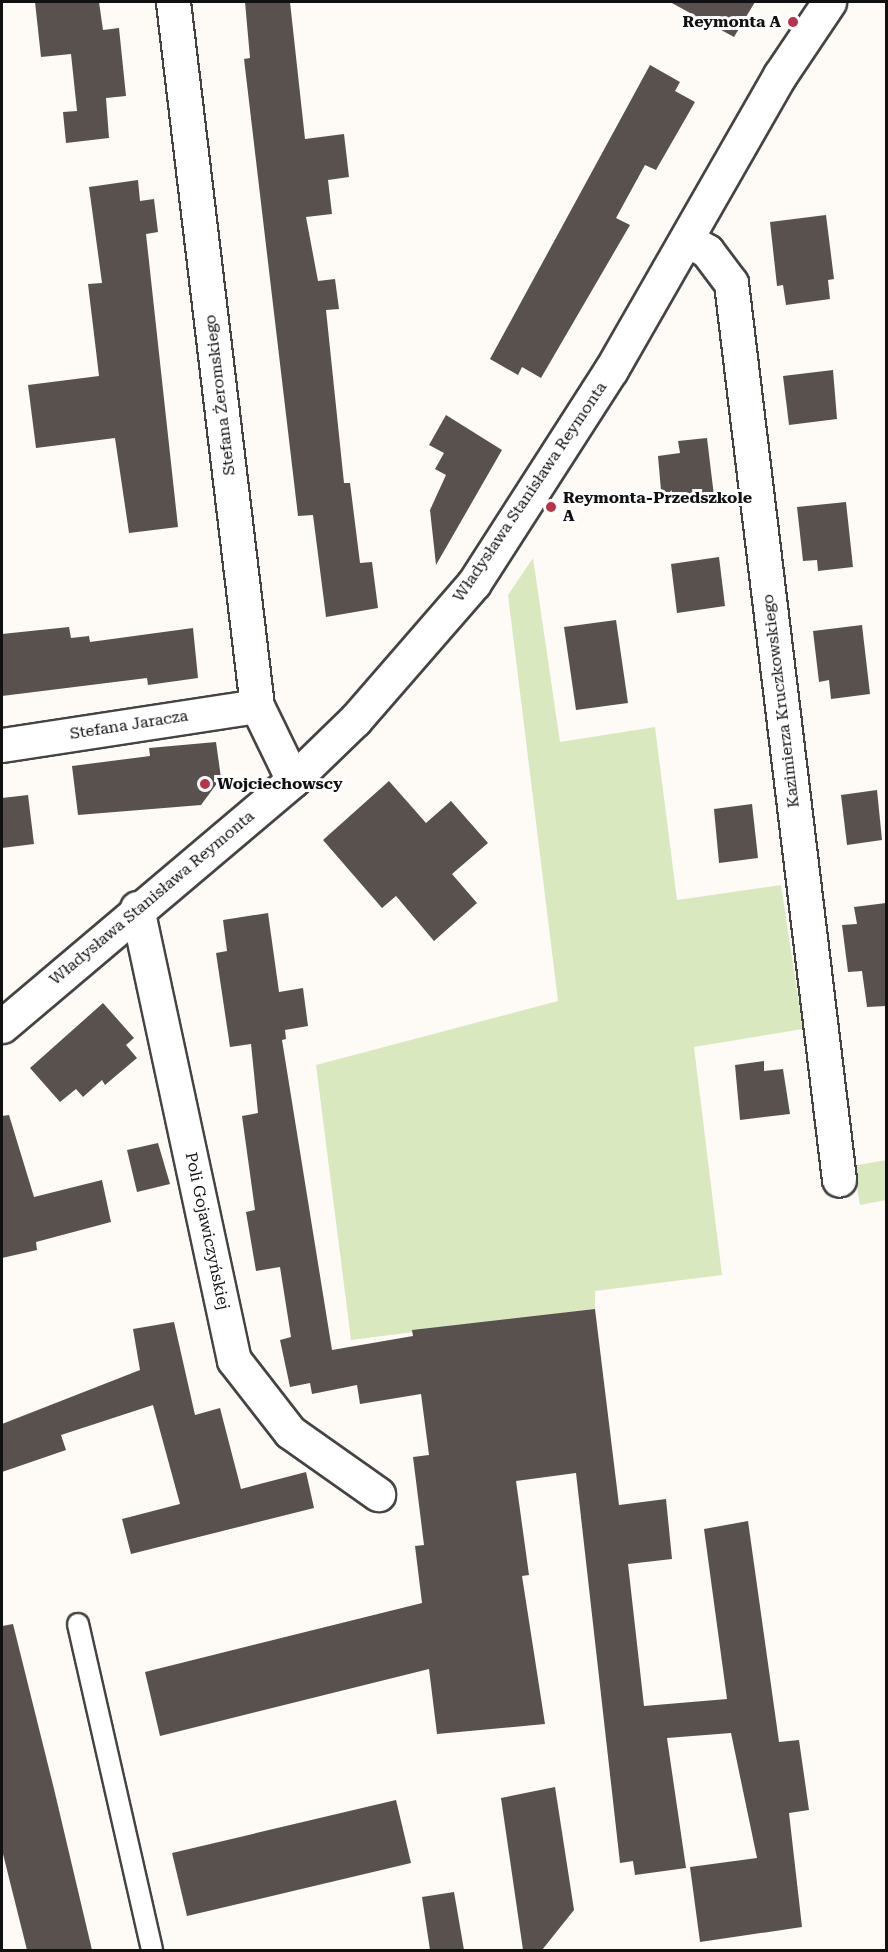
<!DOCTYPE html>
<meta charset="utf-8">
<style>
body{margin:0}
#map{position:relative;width:888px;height:1952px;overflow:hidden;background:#fefbf6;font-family:"Roboto Serif",serif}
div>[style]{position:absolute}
.green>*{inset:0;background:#dae8c0}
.building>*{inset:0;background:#59514e}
.roads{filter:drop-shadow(2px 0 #444) drop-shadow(-2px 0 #444) drop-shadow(0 2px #444) drop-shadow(0 -2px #444)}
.service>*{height:20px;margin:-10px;padding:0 10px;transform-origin:10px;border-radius:10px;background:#fff}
.minor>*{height:33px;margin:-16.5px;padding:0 16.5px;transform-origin:16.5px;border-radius:16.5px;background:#fff}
.dots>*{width:16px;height:16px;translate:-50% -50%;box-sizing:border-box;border:3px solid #fff;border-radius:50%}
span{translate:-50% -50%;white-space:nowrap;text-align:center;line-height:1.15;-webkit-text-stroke:6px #fff;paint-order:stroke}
.poi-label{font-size:16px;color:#111;font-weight:700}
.right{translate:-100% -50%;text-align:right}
.left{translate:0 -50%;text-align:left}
.street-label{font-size:16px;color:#111}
.frame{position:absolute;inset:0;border:3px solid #111;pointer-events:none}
</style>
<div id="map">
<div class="green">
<i style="clip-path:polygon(533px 558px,560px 742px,655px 727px,677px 900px,781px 885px,803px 1029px,694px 1047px,722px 1275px,595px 1291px,595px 1309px,351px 1340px,316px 1065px,558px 1001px,508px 595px)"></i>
<i style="clip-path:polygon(886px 1160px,886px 1200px,860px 1205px,853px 1166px)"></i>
</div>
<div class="building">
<i style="clip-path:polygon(35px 2px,99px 2px,103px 30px,119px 28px,126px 96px,106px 98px,109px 138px,66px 143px,63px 112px,77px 111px,71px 54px,41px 57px)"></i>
<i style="clip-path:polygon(245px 2px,290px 2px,305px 139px,344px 134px,349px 177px,328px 180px,332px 214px,306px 217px,318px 281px,335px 279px,339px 309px,326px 310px,344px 483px,350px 483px,360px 563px,372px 562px,378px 608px,326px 617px,313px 515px,298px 516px,244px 59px,250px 58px)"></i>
<i style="clip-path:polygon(670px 2px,755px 2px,734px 37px)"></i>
<i style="clip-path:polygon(650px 65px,680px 82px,675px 91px,695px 102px,656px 170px,645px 165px,616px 218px,630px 225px,541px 378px,522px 367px,518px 375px,490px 359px)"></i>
<i style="clip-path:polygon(138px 180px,140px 201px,154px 199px,158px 232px,146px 234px,178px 527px,129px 533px,115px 438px,36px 448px,28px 385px,99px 376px,88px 284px,102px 283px,89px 187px)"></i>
<i style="clip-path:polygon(826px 215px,834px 279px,828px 280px,830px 299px,786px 305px,783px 285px,777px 286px,770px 222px)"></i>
<i style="clip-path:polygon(833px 370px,837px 419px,789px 425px,783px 376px)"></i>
<i style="clip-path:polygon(446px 415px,502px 450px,436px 565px,430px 510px,446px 475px,435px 469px,444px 453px,429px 445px)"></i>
<i style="clip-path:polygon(707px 438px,714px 496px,662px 502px,658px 456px,680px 453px,678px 441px)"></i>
<i style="clip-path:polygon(846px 502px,853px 567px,818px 571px,817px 560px,803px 561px,797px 507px)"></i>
<i style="clip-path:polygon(719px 557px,725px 606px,677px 613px,671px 564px)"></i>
<i style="clip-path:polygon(616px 620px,628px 703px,576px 710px,564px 627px)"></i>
<i style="clip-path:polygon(862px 625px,870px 694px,831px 699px,829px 680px,819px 682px,813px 631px)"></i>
<i style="clip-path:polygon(69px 627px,71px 638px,89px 636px,90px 642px,193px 628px,198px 678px,148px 685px,147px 678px,2px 696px,2px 634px)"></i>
<i style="clip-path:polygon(216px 742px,221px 778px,201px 805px,78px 815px,72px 766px,150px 756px,149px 748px)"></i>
<i style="clip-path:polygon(389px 781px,426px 823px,451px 801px,488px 843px,452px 874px,477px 903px,434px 941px,396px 896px,382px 908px,323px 840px)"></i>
<i style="clip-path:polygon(877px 790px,882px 840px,847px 845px,841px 795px)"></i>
<i style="clip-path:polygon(28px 795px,34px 844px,2px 848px,2px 798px)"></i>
<i style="clip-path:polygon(752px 804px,758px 858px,719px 863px,714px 809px)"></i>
<i style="clip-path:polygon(886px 903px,886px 1006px,867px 1007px,862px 971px,848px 972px,842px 925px,857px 924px,854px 907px)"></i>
<i style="clip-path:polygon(268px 913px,279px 992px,303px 988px,308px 1026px,285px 1030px,286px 1039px,282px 1040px,332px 1350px,413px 1336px,412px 1330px,595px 1309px,619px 1505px,666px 1499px,672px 1559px,628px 1564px,644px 1706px,727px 1699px,704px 1529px,748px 1521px,779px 1742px,799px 1740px,809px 1810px,789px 1813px,802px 1927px,700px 1942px,690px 1867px,757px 1858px,731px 1733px,667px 1738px,686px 1868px,635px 1875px,633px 1861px,620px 1863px,576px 1473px,516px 1481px,529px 1575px,522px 1576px,545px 1724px,437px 1734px,429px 1669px,160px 1736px,145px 1672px,422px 1603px,415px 1546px,424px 1545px,413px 1457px,429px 1455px,421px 1394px,360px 1404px,357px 1385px,312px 1394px,310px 1383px,290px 1387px,280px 1340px,291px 1337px,280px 1267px,256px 1271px,246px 1212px,255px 1210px,242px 1116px,258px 1113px,251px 1044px,230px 1047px,216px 953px,227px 951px,223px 920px)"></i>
<i style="clip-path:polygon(103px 1003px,134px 1038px,126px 1045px,137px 1058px,105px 1085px,102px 1080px,83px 1097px,76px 1089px,60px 1102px,30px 1068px)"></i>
<i style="clip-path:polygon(764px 1061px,764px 1071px,783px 1069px,790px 1114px,740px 1120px,735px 1065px)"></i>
<i style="clip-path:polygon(9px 1115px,34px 1197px,102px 1180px,111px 1222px,36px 1242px,37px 1250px,2px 1258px,2px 1116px)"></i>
<i style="clip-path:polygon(158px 1143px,170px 1184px,137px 1192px,127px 1150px)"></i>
<i style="clip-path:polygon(174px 1322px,195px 1415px,220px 1408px,241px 1489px,306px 1472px,314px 1508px,131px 1554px,122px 1519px,180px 1504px,153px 1405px,61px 1435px,66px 1450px,2px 1472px,2px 1424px,140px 1370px,133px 1329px)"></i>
<i style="clip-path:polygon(13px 1624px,54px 1789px,92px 1950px,27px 1950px,2px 1850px,2px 1626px)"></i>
<i style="clip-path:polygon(555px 1787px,574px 1910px,542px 1950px,523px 1950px,501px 1798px)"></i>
<i style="clip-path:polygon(396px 1800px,411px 1863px,187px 1916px,172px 1853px)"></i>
<i style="clip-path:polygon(454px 1892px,464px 1950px,430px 1950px,422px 1897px)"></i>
</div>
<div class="roads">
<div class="service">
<i style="left:78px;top:1624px;width:334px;rotate:77.2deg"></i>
</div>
<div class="minor">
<i style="left:173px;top:2px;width:709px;rotate:83.2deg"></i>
<i style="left:257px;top:706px;width:82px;rotate:64.1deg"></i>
<i style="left:689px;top:241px;width:21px;rotate:29deg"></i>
<i style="left:707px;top:251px;width:40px;rotate:53deg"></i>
<i style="left:731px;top:283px;width:903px;rotate:83.13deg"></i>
<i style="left:2px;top:745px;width:258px;rotate:-8.7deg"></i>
<i style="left:137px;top:908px;width:462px;rotate:77.9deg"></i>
<i style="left:234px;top:1360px;width:91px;rotate:52.1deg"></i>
<i style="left:290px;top:1432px;width:108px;rotate:35.2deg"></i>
<i style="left:2px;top:1026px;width:381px;rotate:-40.2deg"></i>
<i style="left:293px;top:780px;width:86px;rotate:-44.1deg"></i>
<i style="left:355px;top:720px;width:181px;rotate:-49deg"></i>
<i style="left:474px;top:583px;width:253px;rotate:-57.3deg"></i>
<i style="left:611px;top:370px;width:340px;rotate:-60.2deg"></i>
<i style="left:780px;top:75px;width:88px;rotate:-56.1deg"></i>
</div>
</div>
<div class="dots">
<i style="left:793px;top:22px;background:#b8324a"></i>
<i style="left:551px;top:507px;background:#b8324a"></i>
<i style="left:205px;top:784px;background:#b8324a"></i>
</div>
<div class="poi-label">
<span class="right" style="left:781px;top:22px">Reymonta A</span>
<span class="left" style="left:563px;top:507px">Reymonta-Przedszkole<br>A</span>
<span class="left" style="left:217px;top:784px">Wojciechowscy</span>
</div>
<div class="street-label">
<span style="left:220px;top:395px;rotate:-97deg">Stefana Żeromskiego</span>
<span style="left:530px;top:492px;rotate:-56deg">Władysława Stanisława Reymonta</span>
<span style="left:781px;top:701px;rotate:-97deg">Kazimierza Kruczkowskiego</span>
<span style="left:129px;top:725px;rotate:-9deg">Stefana Jaracza</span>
<span style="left:152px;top:898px;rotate:-40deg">Władysława Stanisława Reymonta</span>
<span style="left:207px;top:1231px;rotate:78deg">Poli Gojawiczyńskiej</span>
</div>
<div class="frame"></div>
</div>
